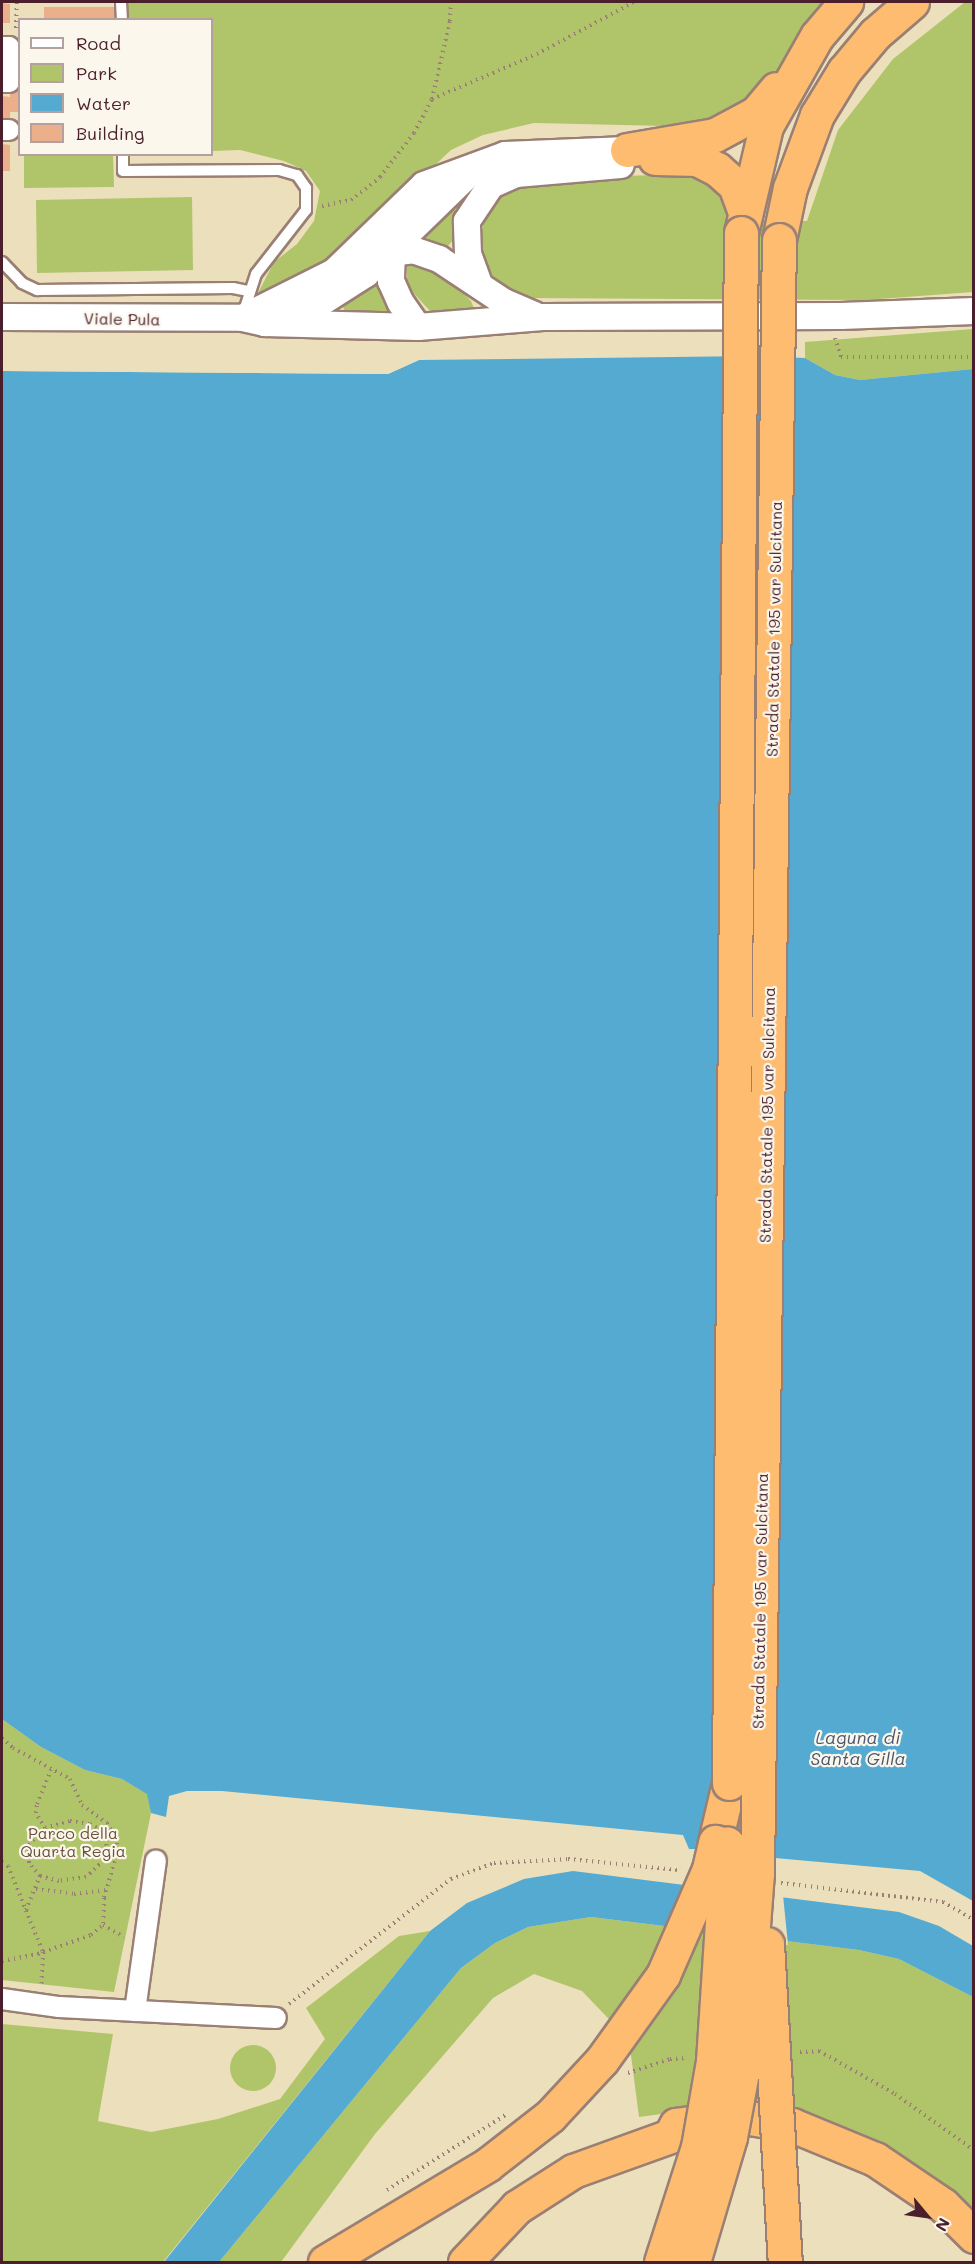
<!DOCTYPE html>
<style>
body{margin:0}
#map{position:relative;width:975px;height:2264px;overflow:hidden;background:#ebdfbc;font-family:Mali,sans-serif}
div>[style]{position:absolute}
.green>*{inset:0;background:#b0c569}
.round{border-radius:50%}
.water>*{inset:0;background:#54aad0}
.pier>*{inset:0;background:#ebdfbc}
.building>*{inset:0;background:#ecaf8b}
.path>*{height:4px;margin-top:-2px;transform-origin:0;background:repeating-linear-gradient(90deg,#9a7f74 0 1.5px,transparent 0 6px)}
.roads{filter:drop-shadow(2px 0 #9a7f74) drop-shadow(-2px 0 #9a7f74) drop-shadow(0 2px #9a7f74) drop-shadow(0 -2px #9a7f74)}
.service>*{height:10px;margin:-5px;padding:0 5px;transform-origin:5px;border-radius:5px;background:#fff}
.minor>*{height:20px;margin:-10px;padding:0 10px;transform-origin:10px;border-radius:10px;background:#fff}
.tertiary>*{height:26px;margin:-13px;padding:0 13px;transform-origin:13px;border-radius:13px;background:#fff}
.trunk>*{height:33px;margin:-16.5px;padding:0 16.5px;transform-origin:16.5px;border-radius:16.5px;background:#fdbc70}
.bridges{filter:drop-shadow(2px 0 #9a7f74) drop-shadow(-2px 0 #9a7f74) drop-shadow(0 2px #9a7f74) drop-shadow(0 -2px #9a7f74)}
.trunk-bridge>*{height:33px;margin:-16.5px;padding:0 16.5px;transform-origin:16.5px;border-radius:16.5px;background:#fdbc70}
span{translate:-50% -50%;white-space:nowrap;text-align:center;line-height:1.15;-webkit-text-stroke:4.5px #fbf7ec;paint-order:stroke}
.street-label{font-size:16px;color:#4a1f2b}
.park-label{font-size:16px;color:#69513e}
.water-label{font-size:18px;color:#4e576d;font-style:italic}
.frame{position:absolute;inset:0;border:3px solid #4a1f2b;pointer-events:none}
.legend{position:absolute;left:18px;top:18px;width:195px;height:138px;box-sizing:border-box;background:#fbf7ec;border:2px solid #b4a19f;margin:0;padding:8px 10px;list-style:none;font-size:18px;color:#4a1f2b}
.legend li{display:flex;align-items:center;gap:12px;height:30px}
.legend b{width:30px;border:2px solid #b4a19f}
.north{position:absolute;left:897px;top:2186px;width:60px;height:60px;-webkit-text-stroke:4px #fbf7ec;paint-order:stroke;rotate:119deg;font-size:16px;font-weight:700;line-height:24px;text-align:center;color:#4a1f2b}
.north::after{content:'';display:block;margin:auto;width:21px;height:27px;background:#4a1f2b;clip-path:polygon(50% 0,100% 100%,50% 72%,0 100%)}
</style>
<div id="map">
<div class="green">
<i style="clip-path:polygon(128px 2px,833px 2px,756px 97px,710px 122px,666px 126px,534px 123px,483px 135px,451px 150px,334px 260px,256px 297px,274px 262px,297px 244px,314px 221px,320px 191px,306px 171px,284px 161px,240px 150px,212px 151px,212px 20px,128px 20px)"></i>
<i style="clip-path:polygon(965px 2px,973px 2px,973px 292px,866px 300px,527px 298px,498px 283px,483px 261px,478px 244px,489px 204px,497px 193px,530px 179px,686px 174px,713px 185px,734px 220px,807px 221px,838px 130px,893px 59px)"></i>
<i style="clip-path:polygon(24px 155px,113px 155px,114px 187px,24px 188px)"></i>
<i style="clip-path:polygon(192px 197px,193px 270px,37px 273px,36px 200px)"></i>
<i style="clip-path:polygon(450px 209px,455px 210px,457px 236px,446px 248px,425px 237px)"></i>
<i style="clip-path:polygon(414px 261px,442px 271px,471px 301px,475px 311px,438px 316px,430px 311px,407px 286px,407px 263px)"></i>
<i style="clip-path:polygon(377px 278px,396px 312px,345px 314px,343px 306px)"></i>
<i style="clip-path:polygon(973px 329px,973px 369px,860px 380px,835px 375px,805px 358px,805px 342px)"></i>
<i style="clip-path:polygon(2px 1719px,41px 1747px,85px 1770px,122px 1779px,148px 1794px,151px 1813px,114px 1992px,2px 1980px)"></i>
<i style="clip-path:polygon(591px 1917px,859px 1950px,899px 1959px,973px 1997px,973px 2209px,963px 2199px,873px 2140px,803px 2111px,751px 2102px,639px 2117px,629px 2040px,582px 1991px,534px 1974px,493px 1998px,375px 2134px,281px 2262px,219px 2262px,461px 1968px,495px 1943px,528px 1927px)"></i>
<i style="clip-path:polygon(430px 1931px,163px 2262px,2px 2262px,2px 2024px,113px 2034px,98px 2121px,151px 2132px,218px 2119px,280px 2099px,325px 2039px,306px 2008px,399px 1936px)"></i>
<i class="round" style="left:230px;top:2045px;width:46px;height:46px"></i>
</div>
<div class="water">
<i style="clip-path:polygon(756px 356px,805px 358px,835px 375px,860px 380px,973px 369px,973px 1901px,920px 1871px,775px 1858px,739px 1849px,689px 1849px,683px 1835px,222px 1791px,187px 1791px,169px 1796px,166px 1817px,151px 1813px,147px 1794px,122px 1779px,85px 1770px,41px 1747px,2px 1719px,2px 371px,388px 374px,419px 360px)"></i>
<i style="clip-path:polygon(573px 1871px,899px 1912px,939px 1926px,973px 1946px,973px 1997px,899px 1959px,859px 1950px,591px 1917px,528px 1927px,495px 1943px,461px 1968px,219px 2262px,164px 2262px,430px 1931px,467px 1903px,524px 1879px)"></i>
</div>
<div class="pier">
<i style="clip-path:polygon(412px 360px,419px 360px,388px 374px,2px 371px,388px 371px)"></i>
<i style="clip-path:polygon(719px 1887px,783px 1895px,788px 1945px,719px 1937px)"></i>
</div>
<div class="building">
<i style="clip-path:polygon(2px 3px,10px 4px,10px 23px,2px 23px)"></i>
<i style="clip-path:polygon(44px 7px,115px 7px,115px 20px,44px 20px)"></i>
<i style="clip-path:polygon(10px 91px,20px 91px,20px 112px,10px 112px,10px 121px,2px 121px,2px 96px,10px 97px)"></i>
<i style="clip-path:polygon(2px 144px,10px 145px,10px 171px,2px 171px)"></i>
</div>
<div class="path">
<i style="left:16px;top:28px;width:26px;rotate:-88deg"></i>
<i style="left:432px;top:99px;width:114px;rotate:-23.2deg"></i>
<i style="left:537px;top:54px;width:110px;rotate:-28.2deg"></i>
<i style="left:322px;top:206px;width:30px;rotate:-12deg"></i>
<i style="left:351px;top:200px;width:37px;rotate:-38deg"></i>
<i style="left:380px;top:177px;width:56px;rotate:-52.3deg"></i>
<i style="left:414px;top:133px;width:38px;rotate:-62deg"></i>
<i style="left:432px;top:99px;width:80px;rotate:-77deg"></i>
<i style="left:450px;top:21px;width:19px;rotate:-87deg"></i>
<i style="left:835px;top:338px;width:20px;rotate:72deg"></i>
<i style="left:841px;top:357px;width:133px"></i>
<i style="left:2px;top:1738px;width:15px;rotate:42deg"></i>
<i style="left:13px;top:1748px;width:65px;rotate:28.5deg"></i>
<i style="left:70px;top:1779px;width:29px;rotate:65deg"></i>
<i style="left:82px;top:1805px;width:31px;rotate:36deg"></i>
<i style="left:107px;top:1823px;width:17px;rotate:57deg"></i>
<i style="left:116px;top:1837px;width:13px;rotate:81deg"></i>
<i style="left:118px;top:1850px;width:50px;rotate:106.3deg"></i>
<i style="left:104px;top:1898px;width:27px;rotate:92deg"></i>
<i style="left:70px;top:1821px;width:20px;rotate:9deg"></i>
<i style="left:90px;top:1824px;width:17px;rotate:28deg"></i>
<i style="left:105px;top:1832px;width:24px;rotate:83deg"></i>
<i style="left:108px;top:1856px;width:30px;rotate:136deg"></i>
<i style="left:86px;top:1877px;width:27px;rotate:172deg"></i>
<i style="left:59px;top:1881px;width:20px;rotate:-165deg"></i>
<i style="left:40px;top:1876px;width:17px;rotate:-130deg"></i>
<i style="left:29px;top:1863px;width:18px;rotate:-90deg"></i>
<i style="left:29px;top:1845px;width:23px;rotate:-47deg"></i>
<i style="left:45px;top:1828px;width:26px;rotate:-16deg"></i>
<i style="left:45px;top:1828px;width:17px;rotate:-121deg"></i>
<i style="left:36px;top:1813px;width:9px;rotate:-84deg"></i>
<i style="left:37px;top:1804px;width:37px;rotate:-68deg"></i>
<i style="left:2px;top:1862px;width:7px;rotate:34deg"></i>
<i style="left:8px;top:1866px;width:93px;rotate:67.9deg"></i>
<i style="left:43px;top:1952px;width:34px;rotate:93deg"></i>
<i style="left:781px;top:1883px;width:163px;rotate:6.7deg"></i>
<i style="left:943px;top:1902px;width:36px;rotate:30deg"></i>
<i style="left:36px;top:1889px;width:38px;rotate:7deg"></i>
<i style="left:74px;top:1894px;width:32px;rotate:-7deg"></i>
<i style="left:26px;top:1910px;width:37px;rotate:-68deg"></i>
<i style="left:2px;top:1961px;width:37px;rotate:-11deg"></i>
<i style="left:38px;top:1954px;width:56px;rotate:-19.7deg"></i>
<i style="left:91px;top:1935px;width:16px;rotate:-40deg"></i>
<i style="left:103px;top:1925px;width:24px;rotate:30deg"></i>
<i style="left:289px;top:2004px;width:205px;rotate:-37.7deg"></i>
<i style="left:451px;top:1879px;width:46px;rotate:-20.4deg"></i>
<i style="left:494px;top:1863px;width:74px;rotate:-3.1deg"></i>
<i style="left:568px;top:1859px;width:112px;rotate:5.7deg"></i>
<i style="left:800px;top:2052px;width:19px;rotate:-3deg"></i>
<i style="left:819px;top:2051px;width:87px;rotate:29.5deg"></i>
<i style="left:895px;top:2094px;width:97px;rotate:35.3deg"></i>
<i style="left:628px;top:2073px;width:44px;rotate:-18.4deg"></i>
<i style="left:670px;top:2059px;width:17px;rotate:-3deg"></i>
<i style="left:387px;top:2190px;width:140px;rotate:-32.4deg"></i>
</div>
<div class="roads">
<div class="service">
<i style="left:121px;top:2px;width:18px;rotate:87deg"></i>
<i style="left:123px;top:154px;width:17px;rotate:90deg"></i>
<i style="left:123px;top:171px;width:156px;rotate:-0.4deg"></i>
<i style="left:279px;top:170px;width:19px;rotate:16deg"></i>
<i style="left:297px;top:175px;width:16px;rotate:55deg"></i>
<i style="left:306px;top:188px;width:22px;rotate:90deg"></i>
<i style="left:306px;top:210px;width:81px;rotate:128deg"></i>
<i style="left:256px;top:274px;width:42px;rotate:108deg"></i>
<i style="left:2px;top:262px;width:29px;rotate:46deg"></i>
<i style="left:22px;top:283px;width:17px;rotate:25deg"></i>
<i style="left:37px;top:290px;width:196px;rotate:-0.6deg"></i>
<i style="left:233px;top:288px;width:16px;rotate:11deg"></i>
</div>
<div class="minor">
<i style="left:2px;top:47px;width:7px"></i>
<i style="left:9px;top:47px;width:35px;rotate:90deg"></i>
<i style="left:9px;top:82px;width:7px;rotate:180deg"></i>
<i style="left:2px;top:130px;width:7px"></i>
<i style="left:2px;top:1999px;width:58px;rotate:8deg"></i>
<i style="left:59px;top:2007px;width:217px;rotate:2.9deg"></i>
<i style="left:135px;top:2011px;width:152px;rotate:-82.1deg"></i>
</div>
<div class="tertiary">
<i style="left:396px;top:242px;width:9px;rotate:117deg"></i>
<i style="left:392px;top:250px;width:31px;rotate:92deg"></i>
<i style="left:391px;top:281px;width:24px;rotate:66deg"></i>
<i style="left:401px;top:303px;width:29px;rotate:55deg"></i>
<i style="left:382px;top:254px;width:31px;rotate:-7deg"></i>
<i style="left:413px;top:250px;width:28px;rotate:19deg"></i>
<i style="left:439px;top:259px;width:78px;rotate:33.5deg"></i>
<i style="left:504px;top:302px;width:33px;rotate:23deg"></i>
<i style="left:479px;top:284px;width:32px;rotate:-110deg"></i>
<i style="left:468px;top:254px;width:33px;rotate:-92deg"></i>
<i style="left:467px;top:221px;width:43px;rotate:-56.3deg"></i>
<i style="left:491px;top:185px;width:27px;rotate:-24deg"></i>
<i style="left:516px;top:174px;width:105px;rotate:-4.9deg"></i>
<i style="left:2px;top:317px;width:241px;rotate:0.2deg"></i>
<i style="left:243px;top:318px;width:23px;rotate:13deg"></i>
<i style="left:265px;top:323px;width:48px;rotate:-16.9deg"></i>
<i style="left:311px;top:309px;width:65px;rotate:-32.5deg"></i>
<i style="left:366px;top:274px;width:155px;rotate:-44.2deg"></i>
<i style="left:244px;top:317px;width:101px;rotate:-26.6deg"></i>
<i style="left:334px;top:272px;width:125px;rotate:-44deg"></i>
<i style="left:424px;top:185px;width:86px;rotate:-20.3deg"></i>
<i style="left:505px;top:155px;width:122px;rotate:-2.3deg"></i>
<i style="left:265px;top:323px;width:153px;rotate:1.5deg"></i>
<i style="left:418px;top:327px;width:125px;rotate:-4.6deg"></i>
<i style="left:543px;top:317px;width:298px;rotate:-0.2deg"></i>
<i style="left:841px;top:316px;width:133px;rotate:-2.2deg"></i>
</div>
<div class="trunk">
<i style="left:627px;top:150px;width:89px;rotate:-9.7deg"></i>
<i style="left:715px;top:135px;width:47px;rotate:-28.2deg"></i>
<i style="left:756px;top:113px;width:31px;rotate:-50deg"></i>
<i style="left:655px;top:158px;width:42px;rotate:1.4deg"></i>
<i style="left:697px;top:159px;width:22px;rotate:27deg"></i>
<i style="left:717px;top:169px;width:24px;rotate:42deg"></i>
<i style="left:735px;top:185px;width:27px;rotate:70deg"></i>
<i style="left:741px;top:233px;width:110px;rotate:-76.8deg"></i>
<i style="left:766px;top:126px;width:103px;rotate:-60.5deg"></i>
<i style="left:817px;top:36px;width:45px;rotate:-49.5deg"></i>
<i style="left:779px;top:240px;width:53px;rotate:-78.1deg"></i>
<i style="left:790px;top:188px;width:78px;rotate:-69.7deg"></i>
<i style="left:817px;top:115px;width:52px;rotate:-58.5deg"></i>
<i style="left:844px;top:71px;width:48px;rotate:-50deg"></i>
<i style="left:875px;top:34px;width:49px;rotate:-40.9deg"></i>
<i style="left:715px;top:1842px;width:61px;rotate:-76.7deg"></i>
<i style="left:465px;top:2262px;width:76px;rotate:-46.6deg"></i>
<i style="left:517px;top:2207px;width:67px;rotate:-32.7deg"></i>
<i style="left:573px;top:2171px;width:103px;rotate:-19.8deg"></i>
<i style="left:670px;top:2136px;width:13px;rotate:-61deg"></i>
<i style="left:676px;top:2125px;width:62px;rotate:-8.4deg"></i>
<i style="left:737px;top:2116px;width:56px;rotate:9.3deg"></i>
<i style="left:792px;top:2125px;width:90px;rotate:22.3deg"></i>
<i style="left:875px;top:2159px;width:82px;rotate:34.1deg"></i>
<i style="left:943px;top:2205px;width:44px;rotate:45deg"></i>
</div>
</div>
<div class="bridges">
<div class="trunk-bridge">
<i style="left:729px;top:1783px;width:1550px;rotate:-89.56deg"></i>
<i style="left:767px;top:1944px;width:319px;rotate:86.8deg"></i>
<i style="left:325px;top:2262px;width:189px;rotate:-30.9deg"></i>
<i style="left:487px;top:2165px;width:80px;rotate:-37.9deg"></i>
<i style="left:550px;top:2116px;width:76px;rotate:-47.1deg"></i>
<i style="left:602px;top:2060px;width:105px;rotate:-54.3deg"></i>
<i style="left:663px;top:1975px;width:116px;rotate:-66.5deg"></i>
<i style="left:709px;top:1869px;width:28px;rotate:-77deg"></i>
<i style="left:661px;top:2262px;width:121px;rotate:-72.2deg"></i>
<i style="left:698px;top:2147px;width:87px;rotate:-80.1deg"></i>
<i style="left:713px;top:2061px;width:218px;rotate:-86.3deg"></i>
<i style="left:693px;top:2262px;width:130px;rotate:-73.5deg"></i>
<i style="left:730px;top:2137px;width:66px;rotate:-79.5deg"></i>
<i style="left:742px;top:2072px;width:200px;rotate:-85.7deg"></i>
<i style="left:757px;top:1873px;width:1633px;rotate:-89.23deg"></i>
</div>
</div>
<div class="street-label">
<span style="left:122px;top:319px;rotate:1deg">Viale Pula</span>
<span style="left:774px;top:629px;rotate:-89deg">Strada Statale 195 var Sulcitana</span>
<span style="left:767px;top:1115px;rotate:-89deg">Strada Statale 195 var Sulcitana</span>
<span style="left:760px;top:1601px;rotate:-89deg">Strada Statale 195 var Sulcitana</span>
</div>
<div class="park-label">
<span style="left:73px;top:1842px">Parco della<br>Quarta Regia</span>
</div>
<div class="water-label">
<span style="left:858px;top:1748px">Laguna di<br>Santa Gilla</span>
</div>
<div class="frame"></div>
<ul class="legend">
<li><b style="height:8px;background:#fff"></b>Road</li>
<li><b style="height:16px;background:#b0c569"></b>Park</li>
<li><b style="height:16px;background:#54aad0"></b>Water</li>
<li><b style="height:16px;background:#ecaf8b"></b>Building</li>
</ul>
<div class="north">N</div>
</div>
